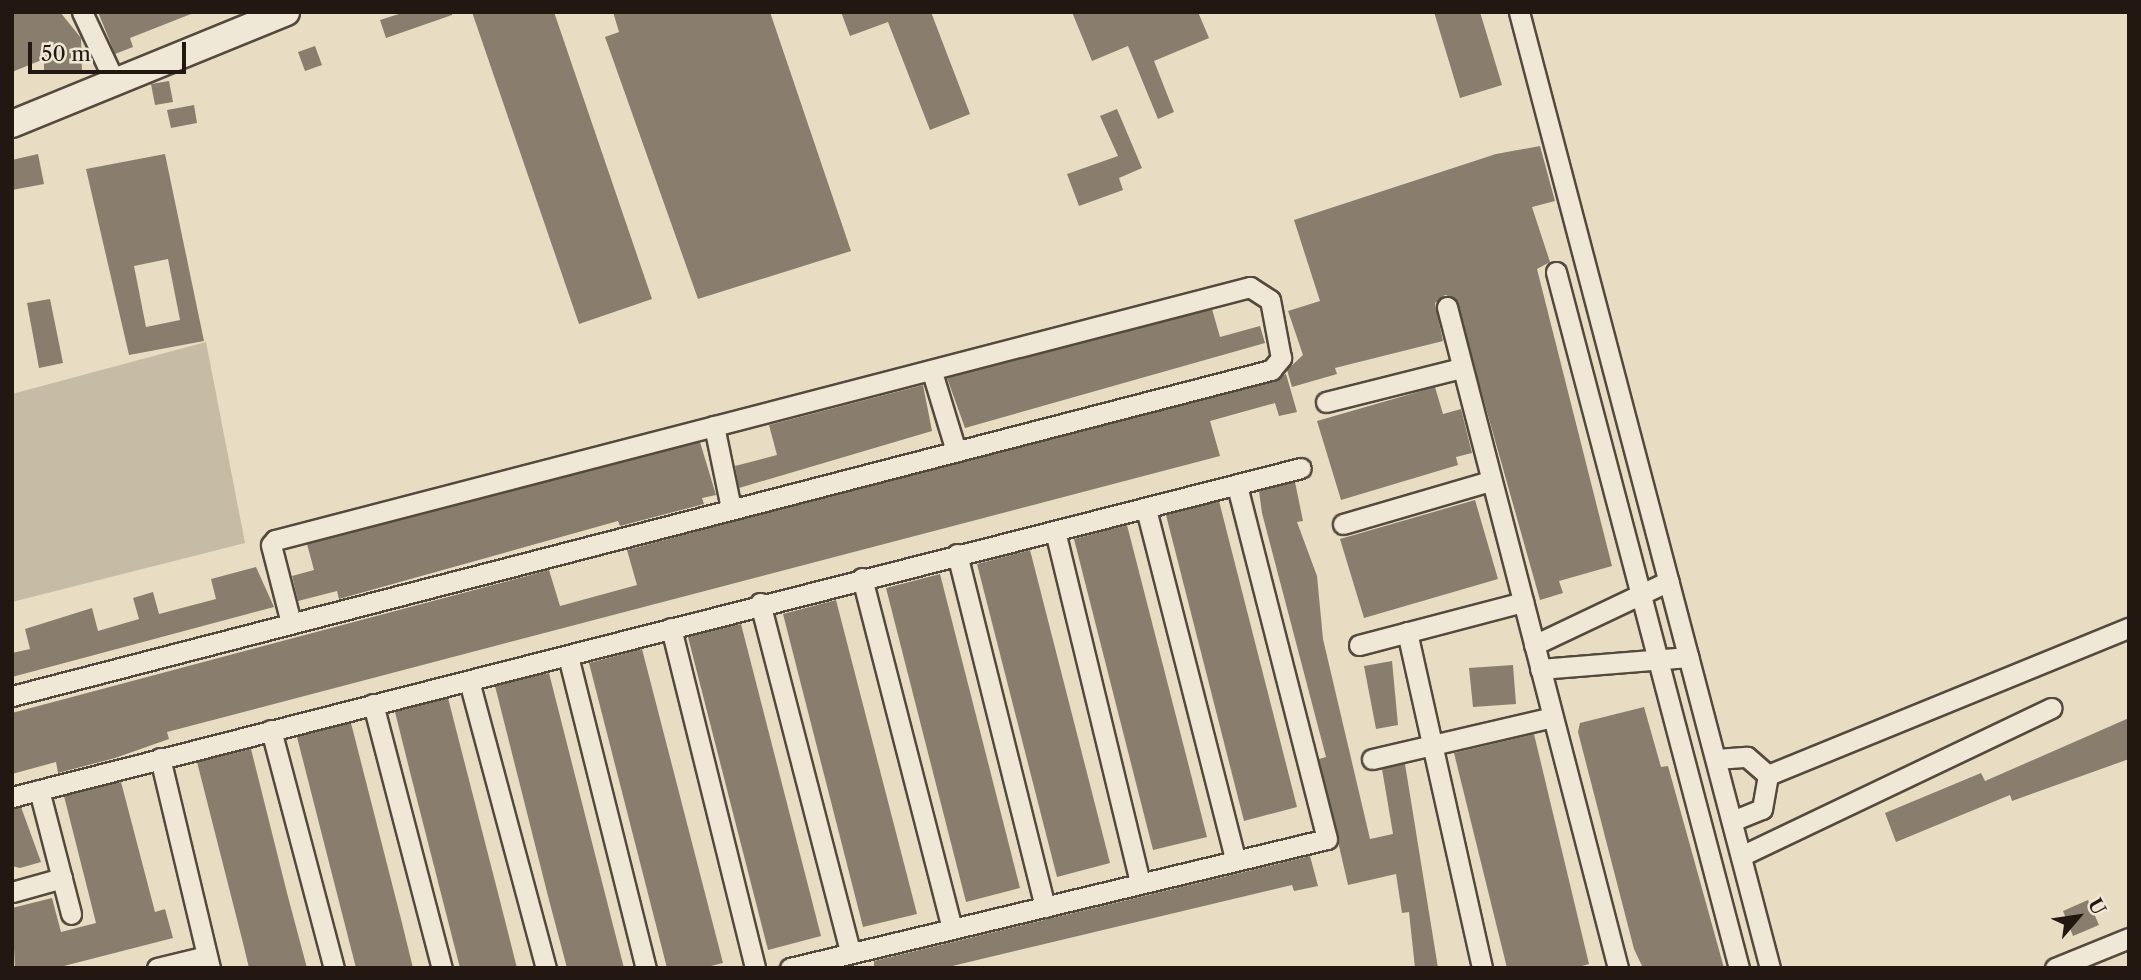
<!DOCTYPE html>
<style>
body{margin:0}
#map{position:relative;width:2141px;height:980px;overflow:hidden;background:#e8dcc2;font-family:"Libre Caslon Text",serif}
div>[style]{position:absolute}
.green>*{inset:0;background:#c6bba4}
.building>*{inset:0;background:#897e6d}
.roads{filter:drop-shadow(2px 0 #54493d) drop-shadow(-2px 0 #54493d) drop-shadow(0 2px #54493d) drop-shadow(0 -2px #54493d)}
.street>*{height:19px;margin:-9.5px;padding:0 9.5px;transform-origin:9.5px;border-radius:9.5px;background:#f0e8d7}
.secondary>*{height:26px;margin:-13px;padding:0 13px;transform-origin:13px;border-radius:13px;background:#f0e8d7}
span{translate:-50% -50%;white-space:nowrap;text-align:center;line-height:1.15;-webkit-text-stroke:6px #f0e8d7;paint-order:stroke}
.frame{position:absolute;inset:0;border:14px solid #221811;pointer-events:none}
.north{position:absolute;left:2043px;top:882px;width:70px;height:70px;-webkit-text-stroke:5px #f0e8d7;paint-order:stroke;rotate:61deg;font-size:19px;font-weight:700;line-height:28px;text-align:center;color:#221811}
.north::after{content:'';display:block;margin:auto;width:24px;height:32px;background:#221811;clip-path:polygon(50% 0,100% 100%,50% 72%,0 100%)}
.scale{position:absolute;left:28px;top:42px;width:158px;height:32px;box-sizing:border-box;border:4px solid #221811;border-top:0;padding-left:9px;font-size:21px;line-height:24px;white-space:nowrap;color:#221811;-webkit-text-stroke:5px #f0e8d7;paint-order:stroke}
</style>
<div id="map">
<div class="green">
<i style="clip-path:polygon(206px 342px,245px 543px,12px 602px,12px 394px)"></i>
</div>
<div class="building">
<i style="clip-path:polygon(12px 12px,60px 12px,81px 38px,82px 71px,44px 72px,44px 59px,12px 72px)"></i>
<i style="clip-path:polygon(98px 12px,191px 12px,191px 14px,130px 38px,133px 47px,115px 54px)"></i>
<i style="clip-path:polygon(405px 12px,452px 12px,452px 15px,386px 38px,380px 20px)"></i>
<i style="clip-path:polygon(472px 12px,554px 12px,652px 299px,579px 324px)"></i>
<i style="clip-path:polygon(613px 12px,770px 12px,851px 251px,698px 299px,605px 37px,619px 32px)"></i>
<i style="clip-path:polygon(841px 12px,931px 12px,970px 114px,930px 130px,888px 22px,850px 36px)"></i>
<i style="clip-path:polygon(1072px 12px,1198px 12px,1209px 38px,1154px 61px,1174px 112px,1158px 119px,1128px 46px,1092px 61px)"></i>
<i style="clip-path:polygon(1434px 12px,1480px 12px,1502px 85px,1460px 98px)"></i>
<i style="clip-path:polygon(315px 46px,322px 65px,305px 71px,298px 52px)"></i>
<i style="clip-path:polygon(169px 81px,173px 102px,155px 105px,151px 84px)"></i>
<i style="clip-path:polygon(194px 105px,197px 123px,171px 128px,167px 110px)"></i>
<i style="clip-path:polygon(1117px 109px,1142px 168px,1119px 178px,1123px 190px,1079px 206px,1067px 174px,1118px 156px,1100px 116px)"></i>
<i style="clip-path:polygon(1540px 146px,1555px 201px,1532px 207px,1550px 262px,1537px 269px,1612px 566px,1559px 581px,1563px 593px,1540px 600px,1455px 298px,1445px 295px,1435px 303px,1443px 341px,1335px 368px,1337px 374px,1292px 387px,1287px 370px,1303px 355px,1288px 311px,1320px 301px,1294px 220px,1496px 154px)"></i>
<i style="clip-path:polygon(38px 154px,44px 184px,12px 190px,12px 160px)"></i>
<i style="clip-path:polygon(evenodd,165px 154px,204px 341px,129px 355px,86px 169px,165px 154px,168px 259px,180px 320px,146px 327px,134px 266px,168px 259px)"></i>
<i style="clip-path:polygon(50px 299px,63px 363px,39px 368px,27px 303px)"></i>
<i style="clip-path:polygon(1212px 309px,1220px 337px,1260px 326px,1265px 343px,965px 428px,947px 378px)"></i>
<i style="clip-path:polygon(1286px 374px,1297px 412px,1279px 416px,1275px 403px,1210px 421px,1220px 456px,167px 732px,169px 739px,115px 758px,58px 773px,56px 762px,12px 774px,12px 713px,549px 570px,560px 606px,637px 585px,627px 550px)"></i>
<i style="clip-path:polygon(923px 385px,932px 431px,739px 488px,735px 466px,777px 455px,769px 425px)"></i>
<i style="clip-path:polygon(1435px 387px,1443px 414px,1461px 409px,1472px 453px,1456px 457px,1458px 465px,1341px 500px,1317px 421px)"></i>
<i style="clip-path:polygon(700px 442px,716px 495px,702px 498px,704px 504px,620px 526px,618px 521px,339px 599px,337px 591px,298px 601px,292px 576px,314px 570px,307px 544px)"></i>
<i style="clip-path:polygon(1295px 482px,1303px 521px,1297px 522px,1317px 576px,1323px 639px,1370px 839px,1393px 834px,1382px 769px,1405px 764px,1438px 968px,1415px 968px,1409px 912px,1402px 913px,1396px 874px,1348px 885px,1319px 759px,1326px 757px,1262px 513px,1259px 491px)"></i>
<i style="clip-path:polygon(1475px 500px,1498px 579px,1364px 618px,1340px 539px)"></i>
<i style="clip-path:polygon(1219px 501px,1297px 807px,1244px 821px,1166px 515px)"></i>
<i style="clip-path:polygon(1127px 525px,1207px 837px,1153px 850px,1074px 539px)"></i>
<i style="clip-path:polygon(1030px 550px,1110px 863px,1057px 877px,977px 564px)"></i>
<i style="clip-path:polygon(256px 567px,274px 607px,12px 677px,12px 653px,30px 649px,25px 629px,92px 608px,98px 631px,139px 619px,133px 598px,153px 592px,159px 614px,216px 599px,211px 579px)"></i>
<i style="clip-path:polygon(940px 574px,1020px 888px,966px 902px,886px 588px)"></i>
<i style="clip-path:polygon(836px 600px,917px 914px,863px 927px,783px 614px)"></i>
<i style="clip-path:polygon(741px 624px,821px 936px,768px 950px,688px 637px)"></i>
<i style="clip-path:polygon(642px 649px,723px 963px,703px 968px,667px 968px,589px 663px)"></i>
<i style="clip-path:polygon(1392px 661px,1398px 725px,1376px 729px,1364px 666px)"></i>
<i style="clip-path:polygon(1513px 665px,1516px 704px,1473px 707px,1469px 668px)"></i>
<i style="clip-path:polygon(549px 673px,615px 933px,624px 968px,567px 968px,549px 900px,495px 686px)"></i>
<i style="clip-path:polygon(448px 698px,498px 893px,517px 968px,460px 968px,411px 776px,395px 712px)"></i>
<i style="clip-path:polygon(1644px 707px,1661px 767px,1668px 766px,1724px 968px,1643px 968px,1634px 949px,1578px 732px,1580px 723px)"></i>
<i style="clip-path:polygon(2129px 718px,2129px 759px,2012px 801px,2010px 795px,1896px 842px,1885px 813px,1981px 773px,1985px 781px)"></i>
<i style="clip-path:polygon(351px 723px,401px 919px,413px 968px,356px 968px,334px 882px,297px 737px)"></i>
<i style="clip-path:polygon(1534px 734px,1589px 964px,1575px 968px,1507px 968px,1454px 753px)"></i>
<i style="clip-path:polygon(251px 749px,287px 893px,307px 968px,249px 968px,243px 943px,197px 762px)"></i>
<i style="clip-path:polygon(121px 782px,155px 912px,165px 909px,173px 938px,56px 968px,15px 968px,12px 908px,52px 898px,61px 932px,96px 923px,64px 796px)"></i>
<i style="clip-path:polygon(21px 807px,41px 862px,20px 868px,12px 866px,12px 809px)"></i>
<i style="clip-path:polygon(1310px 856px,1318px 886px,1294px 891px,1292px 885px,944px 968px,874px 968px,874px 961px)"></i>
<i style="clip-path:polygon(2088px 900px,2099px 925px,2073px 936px,2063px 911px)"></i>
</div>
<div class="roads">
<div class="street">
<i style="left:82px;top:12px;width:75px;rotate:64.8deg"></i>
<i style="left:1519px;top:12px;width:988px;rotate:75.29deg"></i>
<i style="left:1556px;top:272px;width:720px;rotate:75.27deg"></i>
<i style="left:1447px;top:307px;width:683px;rotate:75.5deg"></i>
<i style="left:932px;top:372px;width:83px;rotate:73.1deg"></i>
<i style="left:1326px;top:402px;width:139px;rotate:-14.1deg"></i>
<i style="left:714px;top:426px;width:84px;rotate:78.3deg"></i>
<i style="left:1146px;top:509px;width:361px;rotate:75.7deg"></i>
<i style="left:1343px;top:524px;width:153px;rotate:-16.3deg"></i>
<i style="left:1055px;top:531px;width:361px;rotate:76.4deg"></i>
<i style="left:957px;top:554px;width:364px;rotate:76deg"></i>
<i style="left:862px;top:578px;width:362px;rotate:75.6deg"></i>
<i style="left:760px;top:603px;width:360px;rotate:75.5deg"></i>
<i style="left:671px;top:628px;width:350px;rotate:76.1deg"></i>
<i style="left:1407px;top:632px;width:344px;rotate:77.4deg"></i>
<i style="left:1359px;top:645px;width:170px;rotate:-14.7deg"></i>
<i style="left:1534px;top:645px;width:149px;rotate:-25.4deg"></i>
<i style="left:568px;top:656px;width:322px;rotate:76deg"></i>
<i style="left:1540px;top:669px;width:149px;rotate:-4.6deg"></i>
<i style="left:469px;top:681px;width:297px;rotate:75deg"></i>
<i style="left:12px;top:696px;width:1301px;rotate:-14.52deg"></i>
<i style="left:1271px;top:370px;width:16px;rotate:-50deg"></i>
<i style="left:1281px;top:358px;width:59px;rotate:-100.7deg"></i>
<i style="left:1270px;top:300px;width:24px;rotate:-147deg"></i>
<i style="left:1250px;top:287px;width:1007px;rotate:165.45deg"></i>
<i style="left:275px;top:540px;width:6px;rotate:129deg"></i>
<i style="left:271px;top:545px;width:81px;rotate:75.6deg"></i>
<i style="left:373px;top:704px;width:273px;rotate:75.4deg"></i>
<i style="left:271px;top:730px;width:246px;rotate:75.2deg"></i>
<i style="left:160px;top:758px;width:216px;rotate:76.6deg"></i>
<i style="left:1372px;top:759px;width:185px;rotate:-13.1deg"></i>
<i style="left:1716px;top:759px;width:31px;rotate:-4deg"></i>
<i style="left:1747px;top:757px;width:28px;rotate:41deg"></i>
<i style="left:1768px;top:775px;width:390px;rotate:-22.2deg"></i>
<i style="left:39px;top:790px;width:128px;rotate:75.5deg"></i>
<i style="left:12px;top:797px;width:1330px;rotate:-14.32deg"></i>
<i style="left:1732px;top:821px;width:32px;rotate:-22deg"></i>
<i style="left:1762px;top:809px;width:35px;rotate:-80deg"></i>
<i style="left:1741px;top:856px;width:344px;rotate:-25.5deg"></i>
<i style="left:12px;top:892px;width:52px;rotate:-15.6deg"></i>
<i style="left:157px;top:968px;width:51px;rotate:-13.5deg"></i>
<i style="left:790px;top:968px;width:552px;rotate:-13.51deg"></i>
<i style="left:1327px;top:839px;width:364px;rotate:-104.3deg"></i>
<i style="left:2055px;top:968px;width:80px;rotate:-22.1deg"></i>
</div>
<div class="secondary">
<i style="left:12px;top:124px;width:296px;rotate:-22.2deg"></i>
</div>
</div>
<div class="frame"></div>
<div class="north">U</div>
<div class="scale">50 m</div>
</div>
